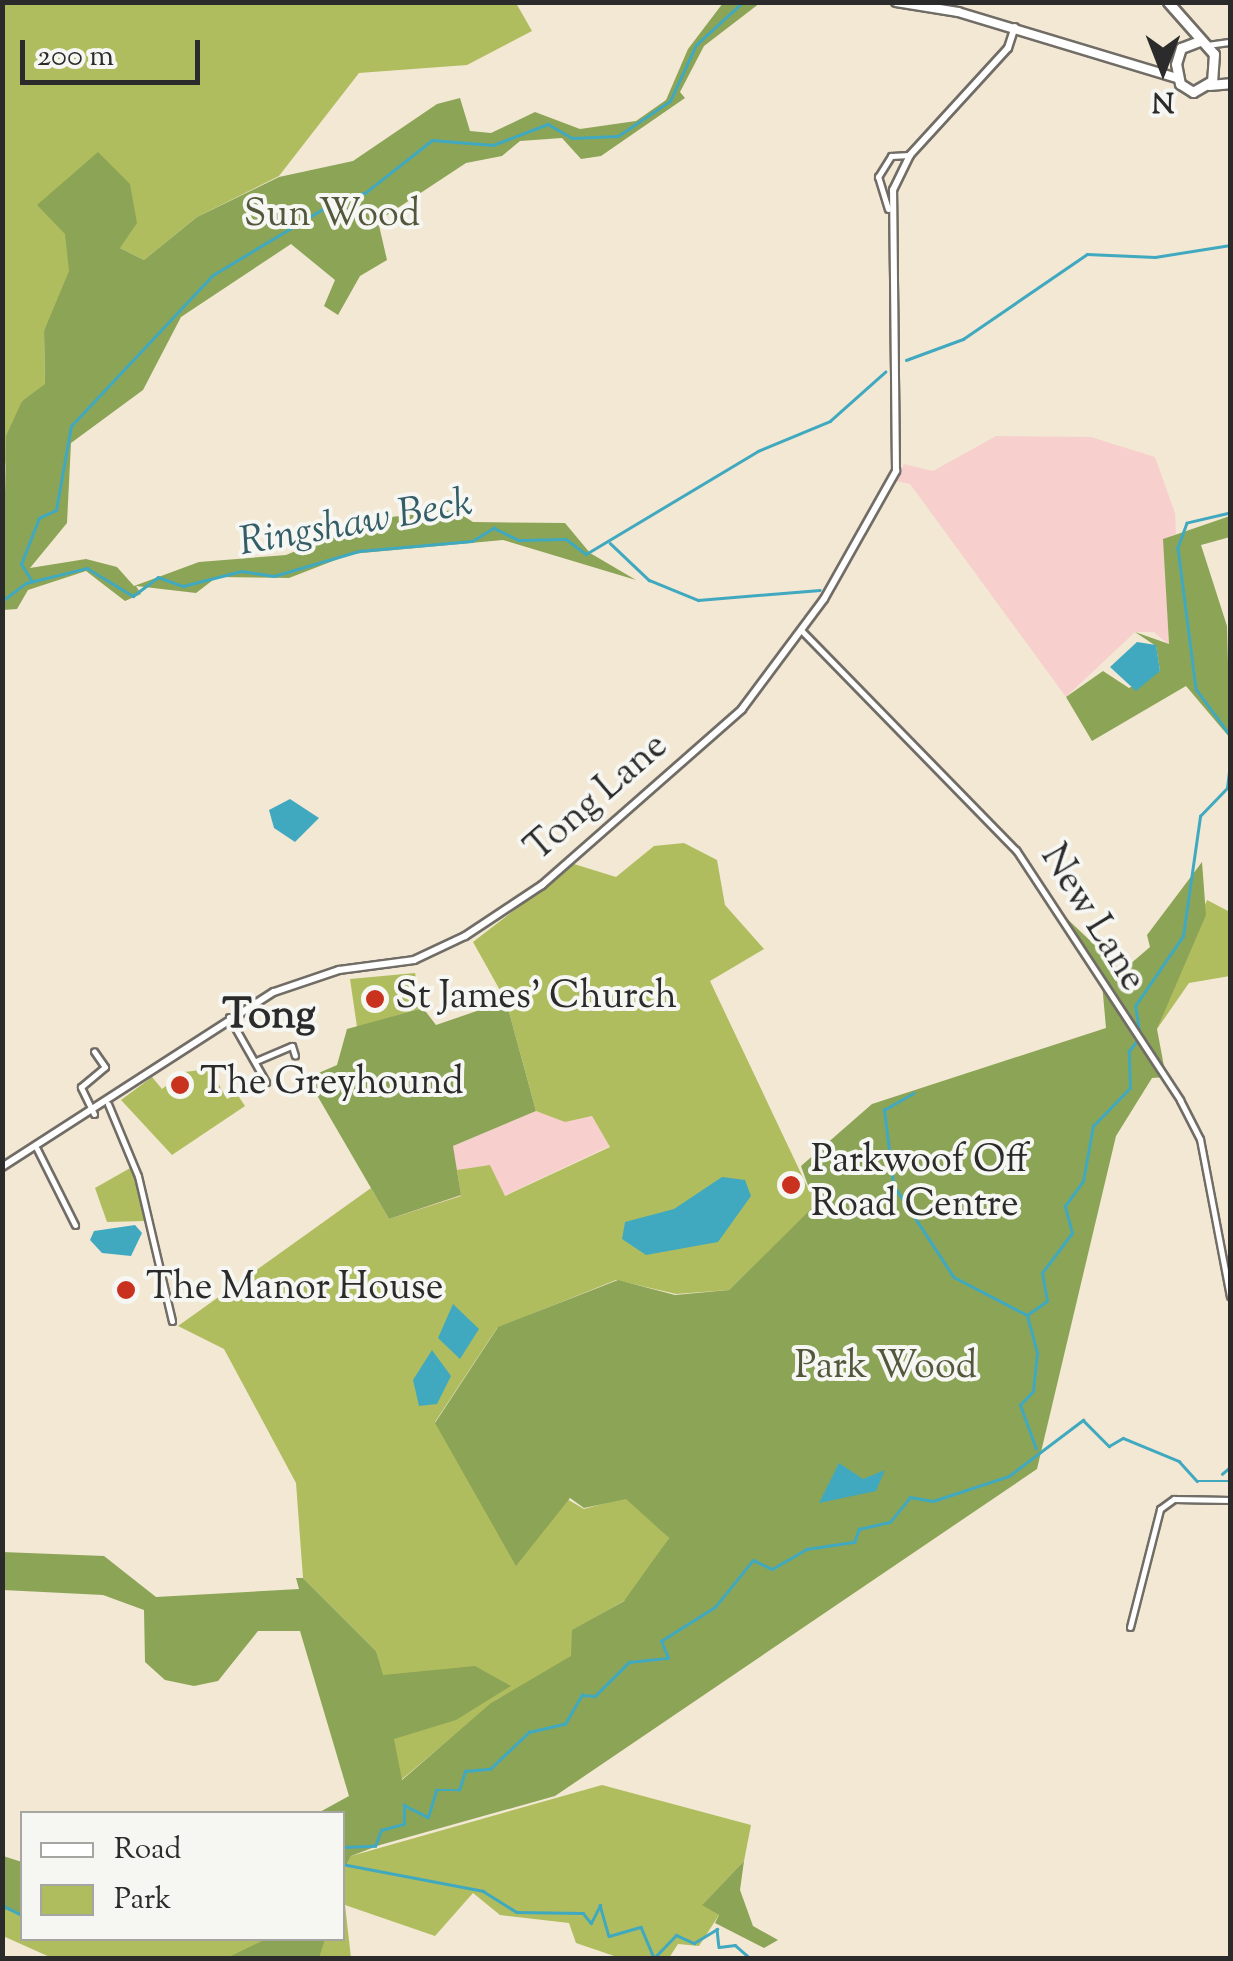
<!DOCTYPE html>
<style>
body{margin:0}
#map{position:relative;width:1233px;height:1961px;overflow:hidden;background:#f2e8d4;font-family:"Sorts Mill Goudy",serif}
div>[style]{position:absolute}
.built>*{inset:0;background:#f7d0ce}
.green>*{inset:0;background:#b0bd5f}
.forest>*{inset:0;background:#8ca456}
.water>*{inset:0;background:#40a9c0}
.stream>*{height:2.5px;margin:-1.25px;padding:0 1.25px;transform-origin:1.25px;border-radius:1.25px;background:#40a9c0}
.roads{filter:drop-shadow(2px 0 #716d66) drop-shadow(-2px 0 #716d66) drop-shadow(0 2px #716d66) drop-shadow(0 -2px #716d66)}
.minor>*{height:5px;margin:-2.5px;padding:0 2.5px;transform-origin:2.5px;border-radius:2.5px;background:#fff}
.tertiary>*{height:6px;margin:-3px;padding:0 3px;transform-origin:3px;border-radius:3px;background:#fff}
.secondary>*{height:8px;margin:-4px;padding:0 4px;transform-origin:4px;border-radius:4px;background:#fff}
.trunk>*{height:9px;margin:-4.5px;padding:0 4.5px;transform-origin:4.5px;border-radius:4.5px;background:#fff}
.dots>*{width:28px;height:28px;translate:-50% -50%;box-sizing:border-box;border:5px solid #f6f6f2;border-radius:50%}
span{translate:-50% -50%;white-space:nowrap;text-align:center;line-height:1.15;-webkit-text-stroke:8px #f6f6f2;paint-order:stroke}
.park-label{font-size:38px;color:#53573b}
.street-label{font-size:38px;color:#2b2b2b}
.poi-label{font-size:38px;color:#2b2b2b}
.left{translate:0 -50%;text-align:left}
.water-label{font-size:40px;color:#335d67;font-style:italic}
.quarter-label{font-size:42px;color:#2b2b2b;font-weight:700}
.frame{position:absolute;inset:0;border:5px solid #2b2b2b;pointer-events:none}
.legend{position:absolute;left:20px;top:1811px;width:325px;height:130px;box-sizing:border-box;background:#f6f6f2;border:2px solid #a5a5a2;margin:0;padding:12px 18px;list-style:none;font-size:30px;color:#2b2b2b}
.legend li{display:flex;align-items:center;gap:20px;height:50px}
.legend b{width:50px;border:2px solid #a5a5a2}
.north{position:absolute;left:1113px;top:20px;width:100px;height:100px;-webkit-text-stroke:8px #f6f6f2;paint-order:stroke;rotate:180deg;font-size:28px;font-weight:700;line-height:40px;text-align:center;color:#2b2b2b}
.north::after{content:'';display:block;margin:auto;width:35px;height:45px;background:#2b2b2b;clip-path:polygon(50% 0,100% 100%,50% 72%,0 100%)}
.scale{position:absolute;left:20px;top:40px;width:180px;height:45px;box-sizing:border-box;border:5px solid #2b2b2b;border-top:0;padding-left:12px;font-size:30px;line-height:35px;white-space:nowrap;color:#2b2b2b;-webkit-text-stroke:8px #f6f6f2;paint-order:stroke}
</style>
<div id="map">
<div class="built">
<i style="clip-path:polygon(996px 436px,1091px 437px,1155px 457px,1175px 513px,1176px 534px,1164px 539px,1169px 645px,1154px 632px,1135px 632px,1066px 697px,910px 484px,896px 481px,904px 464px,933px 471px)"></i>
<i style="clip-path:polygon(536px 1111px,565px 1121px,592px 1116px,610px 1146px,504px 1196px,458px 1170px,461px 1196px,389px 1219px,453px 1146px)"></i>
</div>
<div class="green">
<i style="clip-path:polygon(3px 3px,516px 3px,532px 31px,467px 65px,359px 73px,279px 176px,197px 217px,144px 260px,120px 248px,44px 331px,45px 385px,22px 401px,3px 473px)"></i>
<i style="clip-path:polygon(684px 843px,717px 860px,725px 905px,764px 949px,710px 981px,816px 1205px,729px 1290px,676px 1294px,616px 1280px,497px 1328px,435px 1422px,584px 1509px,627px 1497px,669px 1538px,627px 1599px,573px 1630px,575px 1657px,496px 1700px,401px 1780px,376px 1651px,303px 1578px,296px 1483px,224px 1349px,178px 1326px,371px 1188px,389px 1219px,461px 1196px,457px 1170px,490px 1165px,505px 1196px,610px 1147px,592px 1116px,565px 1122px,536px 1111px,506px 1001px,473px 942px,574px 864px,616px 877px,654px 846px)"></i>
<i style="clip-path:polygon(1207px 900px,1230px 912px,1230px 976px,1189px 983px,1157px 1029px)"></i>
<i style="clip-path:polygon(415px 973px,423px 1008px,357px 1027px,350px 979px)"></i>
<i style="clip-path:polygon(210px 1069px,227px 1099px,237px 1094px,245px 1106px,172px 1155px,121px 1100px,152px 1077px,162px 1089px,184px 1072px)"></i>
<i style="clip-path:polygon(132px 1167px,145px 1221px,107px 1222px,95px 1188px)"></i>
<i style="clip-path:polygon(602px 1785px,751px 1825px,744px 1861px,703px 1904px,719px 1915px,699px 1946px,678px 1944px,669px 1958px,620px 1958px,576px 1943px,569px 1923px,500px 1915px,473px 1893px,435px 1936px,345px 1905px,351px 1958px,52px 1958px,3px 1936px,3px 1909px,22px 1916px,22px 1938px,342px 1938px,343px 1872px,351px 1856px)"></i>
</div>
<div class="forest">
<i style="clip-path:polygon(723px 3px,760px 3px,704px 46px,680px 92px,685px 98px,601px 156px,581px 159px,562px 138px,520px 141px,502px 156px,466px 163px,378px 221px,387px 260px,360px 276px,338px 315px,324px 306px,335px 280px,291px 244px,181px 317px,143px 390px,71px 443px,67px 523px,30px 568px,86px 559px,117px 567px,134px 586px,199px 562px,286px 555px,373px 519px,454px 510px,473px 522px,565px 523px,590px 553px,636px 580px,503px 540px,351px 554px,289px 578px,217px 577px,196px 593px,136px 586px,141px 594px,125px 601px,86px 571px,28px 590px,17px 609px,3px 610px,6px 436px,22px 401px,45px 384px,44px 331px,69px 271px,65px 234px,37px 205px,98px 152px,130px 184px,137px 223px,120px 248px,144px 260px,197px 217px,279px 177px,353px 161px,437px 104px,460px 98px,470px 131px,491px 133px,535px 112px,580px 129px,636px 121px,666px 100px,688px 49px)"></i>
<i style="clip-path:polygon(1230px 516px,1230px 537px,1201px 545px,1227px 626px,1230px 738px,1186px 686px,1092px 741px,1066px 697px,1103px 671px,1129px 688px,1160px 671px,1156px 646px,1135px 632px,1169px 644px,1163px 539px)"></i>
<i style="clip-path:polygon(1202px 862px,1206px 915px,1157px 1029px,1166px 1077px,1152px 1078px,1116px 1136px,1037px 1469px,555px 1796px,380px 1845px,351px 1856px,343px 1872px,342px 1814px,318px 1813px,349px 1796px,300px 1631px,258px 1631px,218px 1681px,194px 1686px,165px 1680px,145px 1662px,144px 1610px,103px 1595px,3px 1590px,2px 1552px,104px 1556px,156px 1597px,299px 1589px,296px 1578px,303px 1578px,376px 1651px,383px 1675px,475px 1666px,511px 1686px,456px 1720px,394px 1739px,402px 1780px,491px 1703px,571px 1656px,572px 1630px,624px 1601px,669px 1538px,626px 1499px,584px 1508px,570px 1498px,516px 1566px,435px 1423px,498px 1327px,618px 1280px,675px 1295px,729px 1290px,815px 1205px,801px 1166px,872px 1104px,1106px 1028px,1102px 983px,1060px 912px,1122px 971px,1150px 947px,1147px 935px)"></i>
<i style="clip-path:polygon(506px 1001px,536px 1111px,453px 1146px,461px 1195px,389px 1219px,307px 1078px,337px 1065px,347px 1029px,423px 1008px,436px 1025px)"></i>
<i style="clip-path:polygon(3px 1856px,22px 1862px,22px 1916px,3px 1909px)"></i>
<i style="clip-path:polygon(744px 1861px,740px 1890px,753px 1926px,778px 1940px,764px 1948px,715px 1923px,719px 1915px,702px 1905px)"></i>
<i style="clip-path:polygon(268px 1938px,325px 1938px,325px 1939px,319px 1958px,227px 1958px)"></i>
</div>
<div class="water">
<i style="clip-path:polygon(1137px 642px,1156px 645px,1160px 671px,1136px 691px,1110px 667px)"></i>
<i style="clip-path:polygon(290px 799px,319px 818px,295px 842px,274px 828px,269px 810px)"></i>
<i style="clip-path:polygon(722px 1177px,745px 1180px,751px 1196px,718px 1242px,646px 1255px,622px 1239px,625px 1222px,674px 1209px)"></i>
<i style="clip-path:polygon(135px 1225px,142px 1233px,131px 1256px,102px 1253px,90px 1240px,94px 1231px)"></i>
<i style="clip-path:polygon(453px 1304px,479px 1329px,460px 1359px,438px 1338px)"></i>
<i style="clip-path:polygon(432px 1350px,451px 1376px,437px 1404px,419px 1406px,413px 1380px)"></i>
<i style="clip-path:polygon(839px 1463px,863px 1479px,885px 1470px,876px 1491px,819px 1503px)"></i>
</div>
<div class="stream">
<i style="left:744px;top:2px;width:9px"></i>
<i style="left:906px;top:360px;width:61px;rotate:-20.2deg"></i>
<i style="left:963px;top:339px;width:150px;rotate:-34.4deg"></i>
<i style="left:1087px;top:254px;width:68px;rotate:2.5deg"></i>
<i style="left:1155px;top:257px;width:76px;rotate:-9.1deg"></i>
<i style="left:1230px;top:513px;width:44px;rotate:166.9deg"></i>
<i style="left:1187px;top:523px;width:27px;rotate:110deg"></i>
<i style="left:1178px;top:548px;width:142px;rotate:82.7deg"></i>
<i style="left:1196px;top:689px;width:57px;rotate:53.5deg"></i>
<i style="left:610px;top:543px;width:54px;rotate:43.5deg"></i>
<i style="left:649px;top:580px;width:53px;rotate:22.2deg"></i>
<i style="left:698px;top:600px;width:122px;rotate:-4.7deg"></i>
<i style="left:32px;top:582px;width:21px;rotate:-121deg"></i>
<i style="left:21px;top:564px;width:49px;rotate:-68.6deg"></i>
<i style="left:39px;top:518px;width:19px;rotate:-25deg"></i>
<i style="left:56px;top:510px;width:85px;rotate:-79.9deg"></i>
<i style="left:71px;top:426px;width:207px;rotate:-46.8deg"></i>
<i style="left:213px;top:275px;width:152px;rotate:-31deg"></i>
<i style="left:343px;top:197px;width:22px;rotate:-10deg"></i>
<i style="left:365px;top:193px;width:85px;rotate:-38.3deg"></i>
<i style="left:432px;top:140px;width:61px;rotate:4.7deg"></i>
<i style="left:493px;top:145px;width:59px;rotate:-20.9deg"></i>
<i style="left:548px;top:124px;width:28px;rotate:30deg"></i>
<i style="left:572px;top:138px;width:46px;rotate:-2.5deg"></i>
<i style="left:618px;top:136px;width:63px;rotate:-33.9deg"></i>
<i style="left:670px;top:101px;width:62px;rotate:-65.1deg"></i>
<i style="left:696px;top:45px;width:64px;rotate:-42.5deg"></i>
<i style="left:2px;top:601px;width:30px;rotate:-37deg"></i>
<i style="left:26px;top:583px;width:63px;rotate:-13.8deg"></i>
<i style="left:87px;top:568px;width:54px;rotate:31.3deg"></i>
<i style="left:133px;top:596px;width:31px;rotate:-37deg"></i>
<i style="left:158px;top:577px;width:27px;rotate:20deg"></i>
<i style="left:183px;top:586px;width:61px;rotate:-14.3deg"></i>
<i style="left:242px;top:571px;width:32px;rotate:9deg"></i>
<i style="left:274px;top:576px;width:89px;rotate:-16.4deg"></i>
<i style="left:359px;top:551px;width:113px;rotate:-5.1deg"></i>
<i style="left:472px;top:541px;width:26px;rotate:-31deg"></i>
<i style="left:494px;top:528px;width:28px;rotate:26deg"></i>
<i style="left:519px;top:540px;width:47px;rotate:-1.2deg"></i>
<i style="left:566px;top:539px;width:25px;rotate:37deg"></i>
<i style="left:586px;top:554px;width:200px;rotate:-30.9deg"></i>
<i style="left:758px;top:451px;width:78px;rotate:-22.6deg"></i>
<i style="left:830px;top:421px;width:74px;rotate:-41.7deg"></i>
<i style="left:893px;top:1183px;width:74px;rotate:-97deg"></i>
<i style="left:884px;top:1110px;width:34px;rotate:-30deg"></i>
<i style="left:897px;top:1190px;width:104px;rotate:56.8deg"></i>
<i style="left:954px;top:1277px;width:80px;rotate:27.5deg"></i>
<i style="left:1036px;top:1449px;width:47px;rotate:-110deg"></i>
<i style="left:1020px;top:1405px;width:19px;rotate:-47deg"></i>
<i style="left:1033px;top:1391px;width:38px;rotate:-84deg"></i>
<i style="left:1037px;top:1353px;width:39px;rotate:-105deg"></i>
<i style="left:1027px;top:1315px;width:24px;rotate:-35deg"></i>
<i style="left:1047px;top:1301px;width:28px;rotate:-100deg"></i>
<i style="left:1042px;top:1273px;width:50px;rotate:-53.1deg"></i>
<i style="left:1072px;top:1233px;width:28px;rotate:-105deg"></i>
<i style="left:1065px;top:1206px;width:31px;rotate:-54deg"></i>
<i style="left:1083px;top:1181px;width:56px;rotate:-79.7deg"></i>
<i style="left:1093px;top:1126px;width:53px;rotate:-45.8deg"></i>
<i style="left:1130px;top:1088px;width:37px;rotate:-92deg"></i>
<i style="left:1129px;top:1051px;width:18px;rotate:-52deg"></i>
<i style="left:1140px;top:1037px;width:31px;rotate:-99deg"></i>
<i style="left:1135px;top:1006px;width:85px;rotate:-55.6deg"></i>
<i style="left:1183px;top:936px;width:121px;rotate:-81.9deg"></i>
<i style="left:1200px;top:816px;width:39px;rotate:-46deg"></i>
<i style="left:1227px;top:788px;width:25px;rotate:-83deg"></i>
<i style="left:1222px;top:1474px;width:11px;rotate:-41deg"></i>
<i style="left:342px;top:1847px;width:33px;rotate:-2deg"></i>
<i style="left:375px;top:1846px;width:17px;rotate:-69deg"></i>
<i style="left:381px;top:1830px;width:24px;rotate:-15deg"></i>
<i style="left:404px;top:1824px;width:19px;rotate:-90deg"></i>
<i style="left:404px;top:1805px;width:27px;rotate:27deg"></i>
<i style="left:428px;top:1817px;width:28px;rotate:-73deg"></i>
<i style="left:436px;top:1790px;width:23px"></i>
<i style="left:459px;top:1790px;width:20px;rotate:-72deg"></i>
<i style="left:465px;top:1771px;width:25px;rotate:-5deg"></i>
<i style="left:490px;top:1769px;width:54px;rotate:-43.5deg"></i>
<i style="left:529px;top:1732px;width:37px;rotate:-13deg"></i>
<i style="left:565px;top:1724px;width:34px;rotate:-60deg"></i>
<i style="left:582px;top:1695px;width:13px;rotate:4deg"></i>
<i style="left:595px;top:1696px;width:48px;rotate:-45deg"></i>
<i style="left:629px;top:1662px;width:39px;rotate:-6deg"></i>
<i style="left:668px;top:1658px;width:18px;rotate:-112deg"></i>
<i style="left:661px;top:1641px;width:64px;rotate:-32.2deg"></i>
<i style="left:715px;top:1607px;width:60px;rotate:-51deg"></i>
<i style="left:753px;top:1560px;width:21px;rotate:25deg"></i>
<i style="left:772px;top:1569px;width:39px;rotate:-30deg"></i>
<i style="left:806px;top:1549px;width:49px;rotate:-8.3deg"></i>
<i style="left:854px;top:1542px;width:14px;rotate:-69deg"></i>
<i style="left:859px;top:1529px;width:32px;rotate:-13deg"></i>
<i style="left:890px;top:1522px;width:32px;rotate:-51deg"></i>
<i style="left:910px;top:1497px;width:23px;rotate:10deg"></i>
<i style="left:933px;top:1501px;width:80px;rotate:-18.2deg"></i>
<i style="left:1009px;top:1476px;width:93px;rotate:-37.1deg"></i>
<i style="left:1083px;top:1420px;width:37px;rotate:45deg"></i>
<i style="left:1109px;top:1446px;width:16px;rotate:-30deg"></i>
<i style="left:1123px;top:1438px;width:61px;rotate:22.3deg"></i>
<i style="left:1179px;top:1461px;width:27px;rotate:48deg"></i>
<i style="left:1197px;top:1481px;width:33px"></i>
<i style="left:342px;top:1864px;width:144px;rotate:10.8deg"></i>
<i style="left:483px;top:1891px;width:39px;rotate:32deg"></i>
<i style="left:516px;top:1912px;width:67px;rotate:0.9deg"></i>
<i style="left:583px;top:1913px;width:13px;rotate:51deg"></i>
<i style="left:591px;top:1923px;width:20px;rotate:-63deg"></i>
<i style="left:600px;top:1905px;width:32px;rotate:74deg"></i>
<i style="left:609px;top:1936px;width:33px;rotate:-16deg"></i>
<i style="left:641px;top:1927px;width:34px;rotate:67deg"></i>
<i style="left:2px;top:1905px;width:22px;rotate:27deg"></i>
<i style="left:654px;top:1958px;width:32px;rotate:-46deg"></i>
<i style="left:676px;top:1935px;width:20px;rotate:24deg"></i>
<i style="left:694px;top:1943px;width:27px;rotate:-31deg"></i>
<i style="left:717px;top:1929px;width:18px;rotate:84deg"></i>
<i style="left:719px;top:1947px;width:16px;rotate:-7deg"></i>
<i style="left:735px;top:1945px;width:20px;rotate:41deg"></i>
<i style="left:763px;top:1958px;width:20px"></i>
</div>
<div class="roads">
<div class="minor">
<i style="left:1208px;top:45px;width:22px;rotate:-8deg"></i>
<i style="left:888px;top:209px;width:34px;rotate:-107deg"></i>
<i style="left:878px;top:177px;width:25px;rotate:-58deg"></i>
<i style="left:891px;top:156px;width:19px;rotate:-3deg"></i>
<i style="left:801px;top:630px;width:308px;rotate:45.7deg"></i>
<i style="left:1016px;top:850px;width:299px;rotate:56.7deg"></i>
<i style="left:1180px;top:1100px;width:44px;rotate:62.9deg"></i>
<i style="left:1200px;top:1139px;width:160px;rotate:79.2deg"></i>
<i style="left:229px;top:1017px;width:75px;rotate:60.4deg"></i>
<i style="left:256px;top:1061px;width:39px;rotate:-23deg"></i>
<i style="left:292px;top:1046px;width:10px;rotate:73deg"></i>
<i style="left:108px;top:1104px;width:78px;rotate:67.4deg"></i>
<i style="left:138px;top:1176px;width:149px;rotate:76.8deg"></i>
<i style="left:94px;top:1114px;width:30px;rotate:-116deg"></i>
<i style="left:81px;top:1087px;width:31px;rotate:-40deg"></i>
<i style="left:105px;top:1067px;width:19px;rotate:-125deg"></i>
<i style="left:37px;top:1149px;width:85px;rotate:63.4deg"></i>
<i style="left:1130px;top:1627px;width:122px;rotate:-75.7deg"></i>
<i style="left:1160px;top:1509px;width:17px;rotate:-36deg"></i>
<i style="left:1174px;top:1499px;width:56px;rotate:1deg"></i>
</div>
<div class="tertiary">
<i style="left:2px;top:1167px;width:323px;rotate:-32.8deg"></i>
<i style="left:274px;top:992px;width:69px;rotate:-18.7deg"></i>
<i style="left:339px;top:970px;width:76px;rotate:-7.6deg"></i>
<i style="left:414px;top:960px;width:56px;rotate:-25.2deg"></i>
<i style="left:465px;top:936px;width:92px;rotate:-33.5deg"></i>
<i style="left:542px;top:885px;width:266px;rotate:-41.3deg"></i>
<i style="left:742px;top:709px;width:137px;rotate:-53.3deg"></i>
<i style="left:824px;top:599px;width:147px;rotate:-60.6deg"></i>
<i style="left:896px;top:471px;width:281px;rotate:-90.6deg"></i>
<i style="left:893px;top:190px;width:39px;rotate:-64deg"></i>
<i style="left:910px;top:155px;width:145px;rotate:-47.5deg"></i>
<i style="left:1008px;top:48px;width:22px;rotate:-72deg"></i>
</div>
<div class="secondary">
<i style="left:896px;top:2px;width:63px;rotate:9.2deg"></i>
<i style="left:958px;top:12px;width:229px;rotate:16.8deg"></i>
</div>
<div class="trunk">
<i style="left:1168px;top:2px;width:69px;rotate:48.5deg"></i>
<i style="left:1214px;top:54px;width:27px;rotate:94deg"></i>
<i style="left:1212px;top:81px;width:22px;rotate:150deg"></i>
<i style="left:1193px;top:92px;width:15px;rotate:-148deg"></i>
<i style="left:1180px;top:84px;width:20px;rotate:-101deg"></i>
<i style="left:1176px;top:64px;width:17px;rotate:-73deg"></i>
<i style="left:1181px;top:48px;width:19px;rotate:-21deg"></i>
<i style="left:1209px;top:85px;width:21px;rotate:-5deg"></i>
</div>
</div>
<div class="dots">
<i style="left:375px;top:999px;background:#c8321e"></i>
<i style="left:180px;top:1085px;background:#c8321e"></i>
<i style="left:791px;top:1185px;background:#c8321e"></i>
<i style="left:126px;top:1290px;background:#c8321e"></i>
</div>
<div class="park-label">
<span style="left:332px;top:217px">Sun Wood</span>
<span style="left:886px;top:1369px">Park Wood</span>
</div>
<div class="street-label">
<span style="left:598px;top:799px;rotate:-41deg">Tong Lane</span>
<span style="left:1091px;top:919px;rotate:58deg">New Lane</span>
</div>
<div class="poi-label">
<span class="left" style="left:395px;top:999px">St James' Church</span>
<span class="left" style="left:200px;top:1085px">The Greyhound</span>
<span class="left" style="left:811px;top:1185px">Parkwoof Off<br>Road Centre</span>
<span class="left" style="left:146px;top:1290px">The Manor House</span>
</div>
<div class="water-label">
<span style="left:356px;top:525px;rotate:-10deg">Ringshaw Beck</span>
</div>
<div class="quarter-label">
<span style="left:269px;top:1017px">Tong</span>
</div>
<div class="frame"></div>
<ul class="legend">
<li><b style="height:12px;background:#fff"></b>Road</li>
<li><b style="height:28px;background:#b0bd5f"></b>Park</li>
</ul>
<div class="north">N</div>
<div class="scale">200 m</div>
</div>
